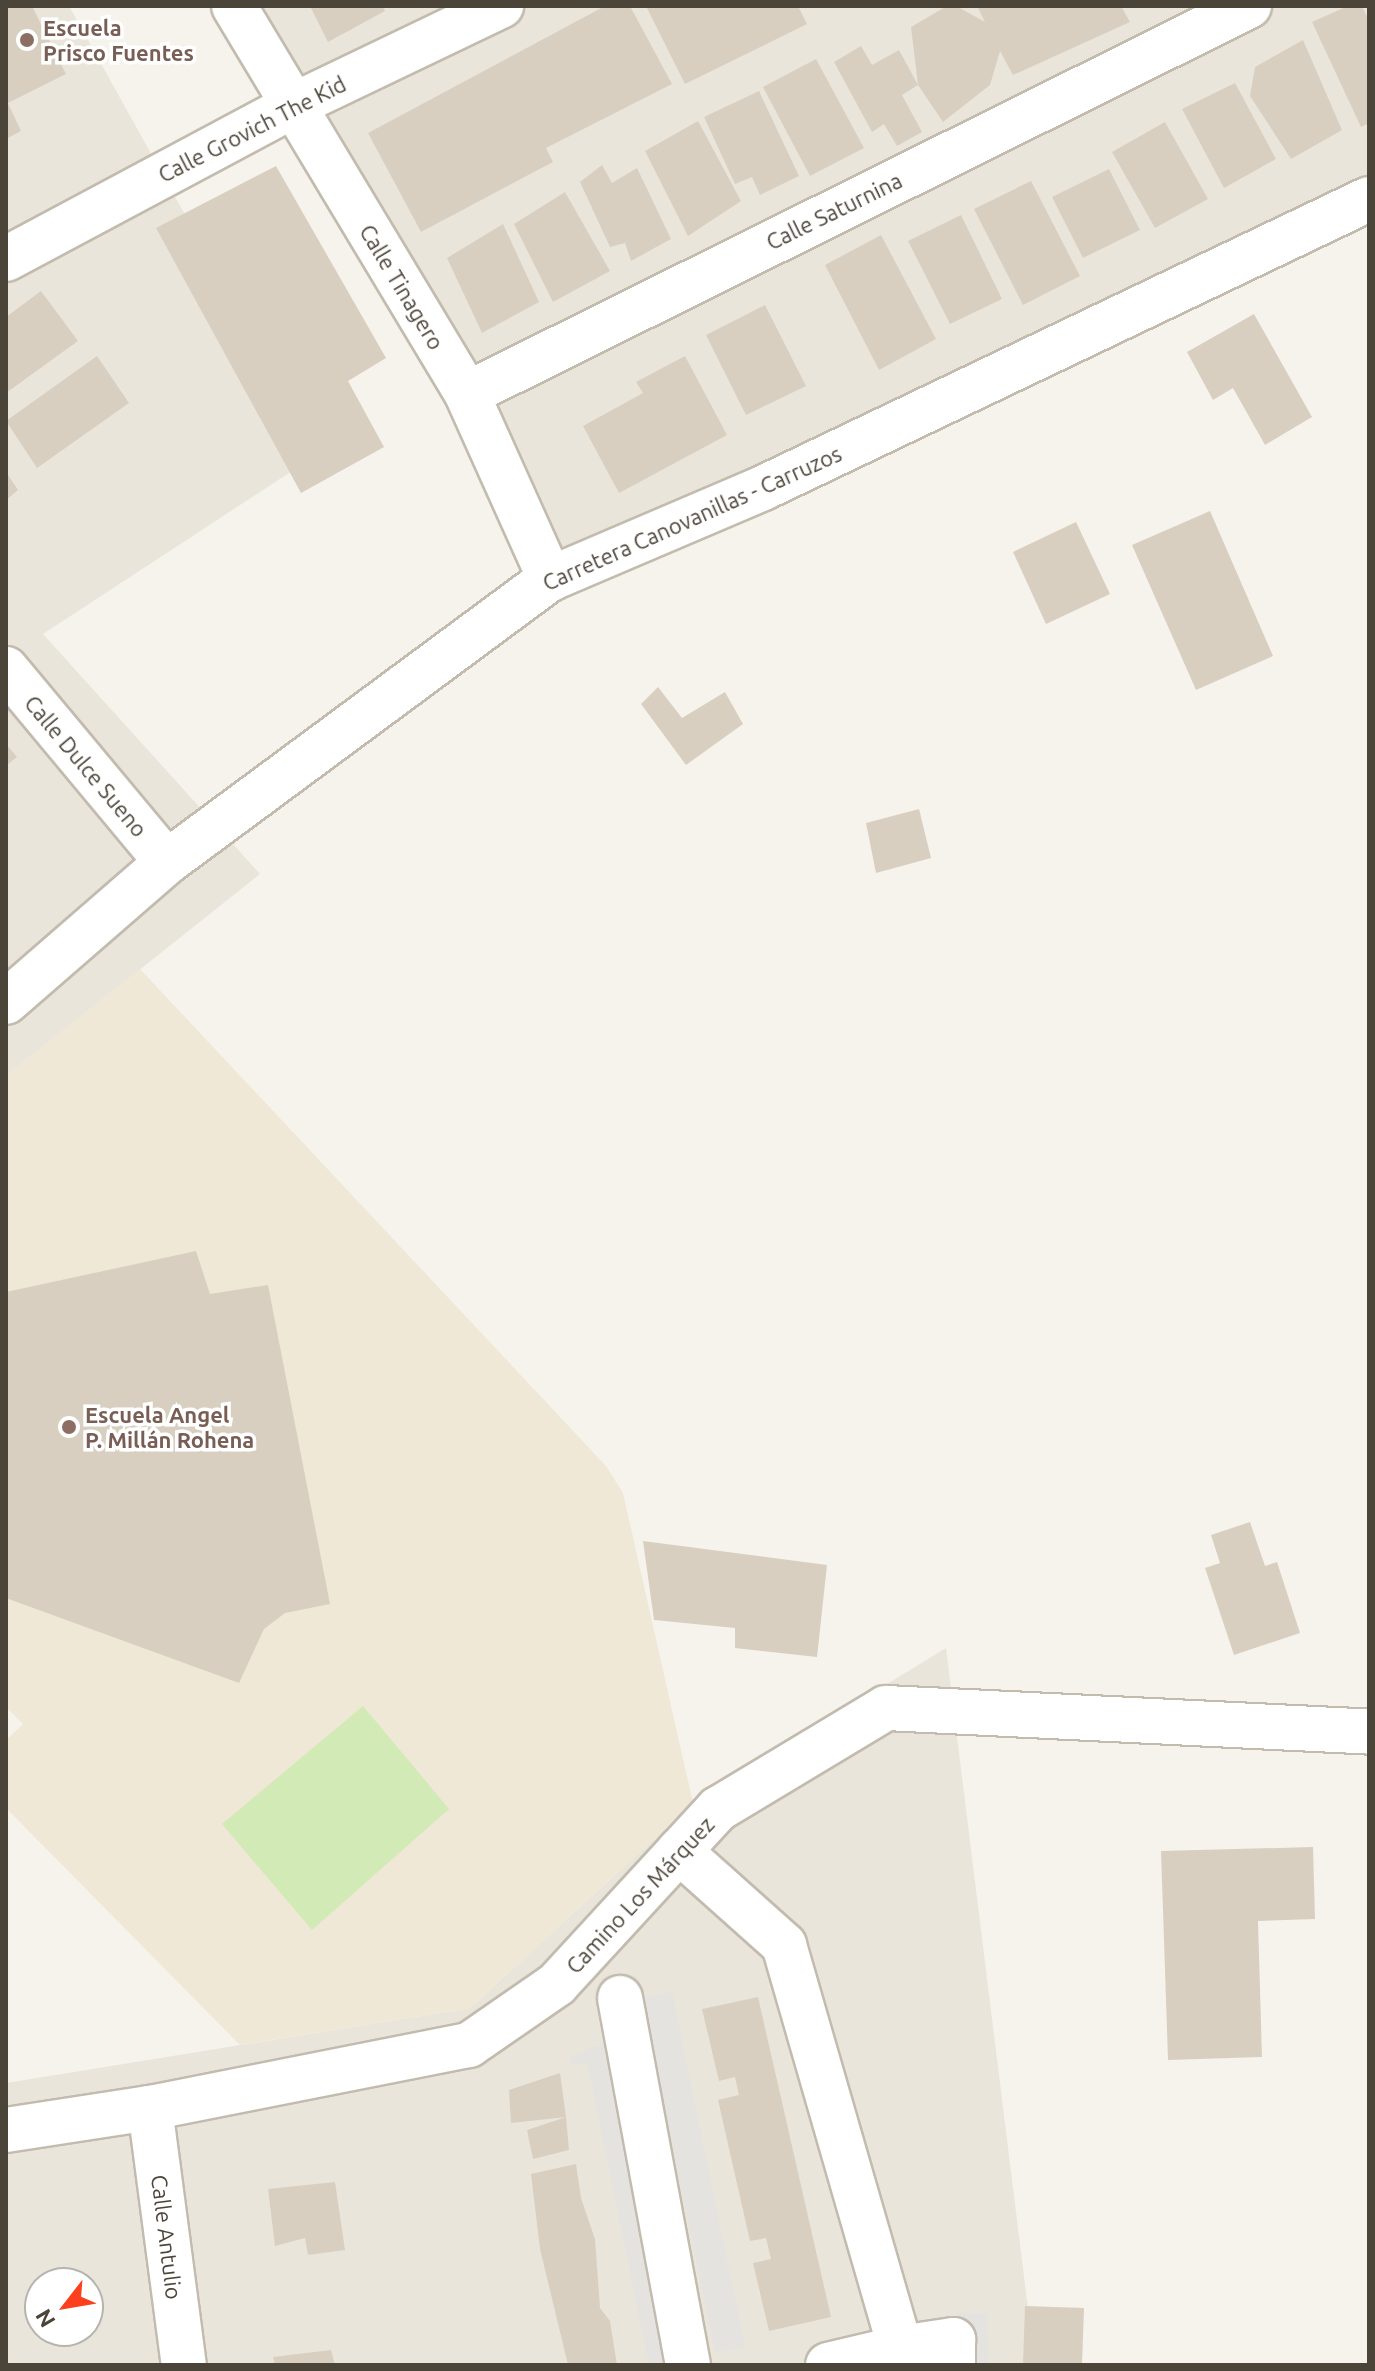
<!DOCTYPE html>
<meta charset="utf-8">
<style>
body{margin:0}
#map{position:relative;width:1375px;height:2371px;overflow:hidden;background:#f6f3ec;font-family:Ubuntu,sans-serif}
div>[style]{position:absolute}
.residential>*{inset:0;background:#eae5da}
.education>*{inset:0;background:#efe8d6}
.green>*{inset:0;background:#d2eab5}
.parking>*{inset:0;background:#e5e3e0}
.building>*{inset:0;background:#d8cfc1}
.roads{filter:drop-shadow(2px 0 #c2bbae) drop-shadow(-2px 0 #c2bbae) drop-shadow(0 2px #c2bbae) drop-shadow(0 -2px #c2bbae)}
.minor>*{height:44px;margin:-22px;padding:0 22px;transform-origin:22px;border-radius:22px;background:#fff}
.dots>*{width:22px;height:22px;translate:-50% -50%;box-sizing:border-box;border:4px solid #fff;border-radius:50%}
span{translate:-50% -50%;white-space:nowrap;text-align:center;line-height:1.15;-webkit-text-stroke:7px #fff;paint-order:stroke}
.education-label{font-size:22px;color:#785e54;font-weight:700}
.left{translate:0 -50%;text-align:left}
.street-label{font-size:22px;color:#4b4439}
.frame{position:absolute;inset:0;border:8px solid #4b4439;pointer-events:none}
.north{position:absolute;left:24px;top:2267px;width:80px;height:80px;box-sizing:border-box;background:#fff;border:2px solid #b7b4b0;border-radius:50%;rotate:239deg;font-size:22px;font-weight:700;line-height:32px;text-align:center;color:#4b4439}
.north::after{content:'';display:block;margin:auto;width:28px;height:36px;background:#fc3f1d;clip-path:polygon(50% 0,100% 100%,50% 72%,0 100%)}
</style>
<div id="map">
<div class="residential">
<i style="clip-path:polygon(6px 6px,69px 6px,318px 454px,43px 634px,260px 874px,6px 1076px)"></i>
<i style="clip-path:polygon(218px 6px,1369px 6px,1369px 214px,550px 579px)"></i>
<i style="clip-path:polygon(evenodd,946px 1648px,1035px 2365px,6px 2365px,6px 2083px,470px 2008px,693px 1803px,946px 1648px,40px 2283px,88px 2283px,88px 2331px,40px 2331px,40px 2283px)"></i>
</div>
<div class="education">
<i style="clip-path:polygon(140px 969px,606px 1466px,623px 1493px,693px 1803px,470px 2008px,240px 2045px,6px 1808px,6px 1740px,23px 1724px,6px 1707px,6px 1076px)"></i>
</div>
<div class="green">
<i style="clip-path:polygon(363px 1706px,449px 1809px,312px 1930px,222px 1824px)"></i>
</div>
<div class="parking">
<i style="clip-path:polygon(672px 1991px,745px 2347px,715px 2353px,642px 1997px)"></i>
<i style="clip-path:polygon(611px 2040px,677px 2365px,649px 2365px,587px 2063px,571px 2065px,571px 2056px)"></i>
<i style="clip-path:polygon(957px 2313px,987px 2313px,989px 2365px,959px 2365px)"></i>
</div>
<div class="building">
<i style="clip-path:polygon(6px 6px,32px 6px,66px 74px,8px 103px,21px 131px,6px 139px)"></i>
<i style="clip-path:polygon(310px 6px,383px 6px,385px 11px,328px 42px)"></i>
<i style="clip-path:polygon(605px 6px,630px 6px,672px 84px,546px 148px,553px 162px,421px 232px,368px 133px)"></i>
<i style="clip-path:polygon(646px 6px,798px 6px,807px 24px,685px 84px)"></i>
<i style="clip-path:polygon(947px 6px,956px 6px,985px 22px,977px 6px,1121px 6px,1130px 22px,1013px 75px,1000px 51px,990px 85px,943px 122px,918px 85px,911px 27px)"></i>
<i style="clip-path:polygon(1348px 6px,1362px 6px,1369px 21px,1369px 123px,1361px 127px,1312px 22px)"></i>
<i style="clip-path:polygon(1303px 40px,1342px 130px,1291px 159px,1250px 96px,1255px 67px)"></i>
<i style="clip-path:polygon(861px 46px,872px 65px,899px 50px,918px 85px,902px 95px,922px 132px,897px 146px,884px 124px,872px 132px,834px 62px)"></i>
<i style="clip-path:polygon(816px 59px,864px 148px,810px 176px,763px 87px)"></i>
<i style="clip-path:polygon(1235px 83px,1276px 159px,1224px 188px,1182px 109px)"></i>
<i style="clip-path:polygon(759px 91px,799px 176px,760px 195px,752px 177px,735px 184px,704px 117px)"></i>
<i style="clip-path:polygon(698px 121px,741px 201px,688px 236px,645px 151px)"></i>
<i style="clip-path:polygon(1165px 122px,1208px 199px,1155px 228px,1112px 152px)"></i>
<i style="clip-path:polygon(602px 165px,612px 183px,637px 168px,671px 239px,631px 261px,625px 243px,610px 247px,580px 182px)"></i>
<i style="clip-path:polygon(276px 166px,386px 358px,348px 381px,384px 447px,301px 493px,156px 228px)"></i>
<i style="clip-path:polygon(1109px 169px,1140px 230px,1083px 258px,1052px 197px)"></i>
<i style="clip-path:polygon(1031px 181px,1080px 276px,1023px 305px,974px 209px)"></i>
<i style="clip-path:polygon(565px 192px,610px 271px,553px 302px,514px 224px)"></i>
<i style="clip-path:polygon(961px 215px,1002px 299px,950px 324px,908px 241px)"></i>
<i style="clip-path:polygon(503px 224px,539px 302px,482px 333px,447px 258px)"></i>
<i style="clip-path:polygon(881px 235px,936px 339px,879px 370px,825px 265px)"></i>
<i style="clip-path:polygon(41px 291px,78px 341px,6px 393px,6px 317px)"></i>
<i style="clip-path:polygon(765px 305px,806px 386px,746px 415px,706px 335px)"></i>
<i style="clip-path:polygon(1254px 314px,1312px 417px,1265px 445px,1233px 388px,1213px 400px,1187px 352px)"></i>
<i style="clip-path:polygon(97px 356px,129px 403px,37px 468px,6px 421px)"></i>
<i style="clip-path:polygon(685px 356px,727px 435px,619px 493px,583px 426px,643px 393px,636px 382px)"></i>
<i style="clip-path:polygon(6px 472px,18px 490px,6px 500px)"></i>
<i style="clip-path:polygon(1210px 511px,1273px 656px,1196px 690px,1132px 545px)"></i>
<i style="clip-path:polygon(1076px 522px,1110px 594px,1046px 624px,1013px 552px)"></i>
<i style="clip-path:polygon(658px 687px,682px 718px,725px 692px,743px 724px,686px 765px,641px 704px)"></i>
<i style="clip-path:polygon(6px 744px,17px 757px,6px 766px)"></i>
<i style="clip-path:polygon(919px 809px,931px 858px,876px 873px,866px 823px)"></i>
<i style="clip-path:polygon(196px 1251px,210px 1294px,268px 1285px,330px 1604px,285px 1613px,264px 1629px,239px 1683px,6px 1598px,6px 1292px)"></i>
<i style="clip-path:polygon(1250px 1522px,1265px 1566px,1277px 1562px,1300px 1633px,1234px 1655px,1205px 1568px,1220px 1563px,1211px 1535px)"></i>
<i style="clip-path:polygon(643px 1541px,827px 1565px,817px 1657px,735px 1648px,735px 1628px,654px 1620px)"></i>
<i style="clip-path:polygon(1313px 1847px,1315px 1919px,1258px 1921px,1262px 2057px,1168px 2060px,1161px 1851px)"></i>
<i style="clip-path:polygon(758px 1997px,831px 2317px,769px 2331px,753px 2263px,771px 2259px,766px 2238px,750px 2241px,718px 2100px,739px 2095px,735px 2077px,719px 2081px,702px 2009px)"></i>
<i style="clip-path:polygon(560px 2073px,566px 2117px,511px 2123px,509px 2090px)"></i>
<i style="clip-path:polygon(566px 2117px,569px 2150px,533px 2159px,527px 2130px)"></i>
<i style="clip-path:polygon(576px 2164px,581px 2198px,595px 2239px,600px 2308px,610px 2321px,617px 2365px,568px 2365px,540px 2249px,531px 2174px)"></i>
<i style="clip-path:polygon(335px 2182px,345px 2250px,308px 2255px,305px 2238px,275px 2246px,268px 2189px)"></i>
<i style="clip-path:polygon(1025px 2306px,1084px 2308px,1082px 2365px,1023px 2365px)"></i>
<i style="clip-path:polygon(331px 2350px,335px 2365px,275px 2365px,273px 2357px)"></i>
</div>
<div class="roads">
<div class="minor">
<i style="left:234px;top:6px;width:453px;rotate:59deg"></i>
<i style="left:467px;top:394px;width:203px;rotate:65.8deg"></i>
<i style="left:6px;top:259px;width:324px;rotate:-28.1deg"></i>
<i style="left:292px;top:106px;width:232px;rotate:-25.6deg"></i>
<i style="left:467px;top:394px;width:873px;rotate:-26.39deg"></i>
<i style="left:6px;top:669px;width:251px;rotate:50.2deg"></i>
<i style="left:6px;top:1002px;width:213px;rotate:-41deg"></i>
<i style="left:167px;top:862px;width:476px;rotate:-36.5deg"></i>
<i style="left:550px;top:579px;width:232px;rotate:-23.1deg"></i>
<i style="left:763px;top:488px;width:671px;rotate:-25.5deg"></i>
<i style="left:679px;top:1851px;width:141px;rotate:41.8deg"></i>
<i style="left:784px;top:1945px;width:419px;rotate:73.9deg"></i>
<i style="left:900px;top:2348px;width:74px;rotate:166.7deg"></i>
<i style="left:620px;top:1998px;width:373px;rotate:79.5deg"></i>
<i style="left:150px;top:2108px;width:259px;rotate:82.5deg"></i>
<i style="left:6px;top:2130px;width:146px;rotate:-8.7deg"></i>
<i style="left:150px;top:2108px;width:325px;rotate:-11.2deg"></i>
<i style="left:469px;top:2045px;width:107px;rotate:-34.7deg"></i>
<i style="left:557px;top:1984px;width:238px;rotate:-47.4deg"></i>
<i style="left:718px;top:1809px;width:196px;rotate:-31deg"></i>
<i style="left:886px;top:1708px;width:484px;rotate:2.8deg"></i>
<i style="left:900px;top:2348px;width:54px;rotate:-8.6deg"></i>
<i style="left:953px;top:2340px;width:25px;rotate:90deg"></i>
</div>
</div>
<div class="dots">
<i style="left:27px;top:40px;background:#8d6e63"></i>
<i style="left:69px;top:1427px;background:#8d6e63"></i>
</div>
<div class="education-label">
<span class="left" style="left:43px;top:40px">Escuela<br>Prisco Fuentes</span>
<span class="left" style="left:85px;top:1427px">Escuela Angel<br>P. Millán Rohena</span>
</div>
<div class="street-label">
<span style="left:252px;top:129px;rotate:-27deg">Calle Grovich The Kid</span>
<span style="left:834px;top:211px;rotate:-26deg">Calle Saturnina</span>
<span style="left:402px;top:287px;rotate:59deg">Calle Tinagero</span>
<span style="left:692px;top:518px;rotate:-24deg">Carretera Canovanillas - Carruzos</span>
<span style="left:86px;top:766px;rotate:50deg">Calle Dulce Sueno</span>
<span style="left:640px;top:1895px;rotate:-47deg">Camino Los Márquez</span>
<span style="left:167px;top:2237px;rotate:83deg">Calle Antulio</span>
</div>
<div class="frame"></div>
<div class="north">N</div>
</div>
